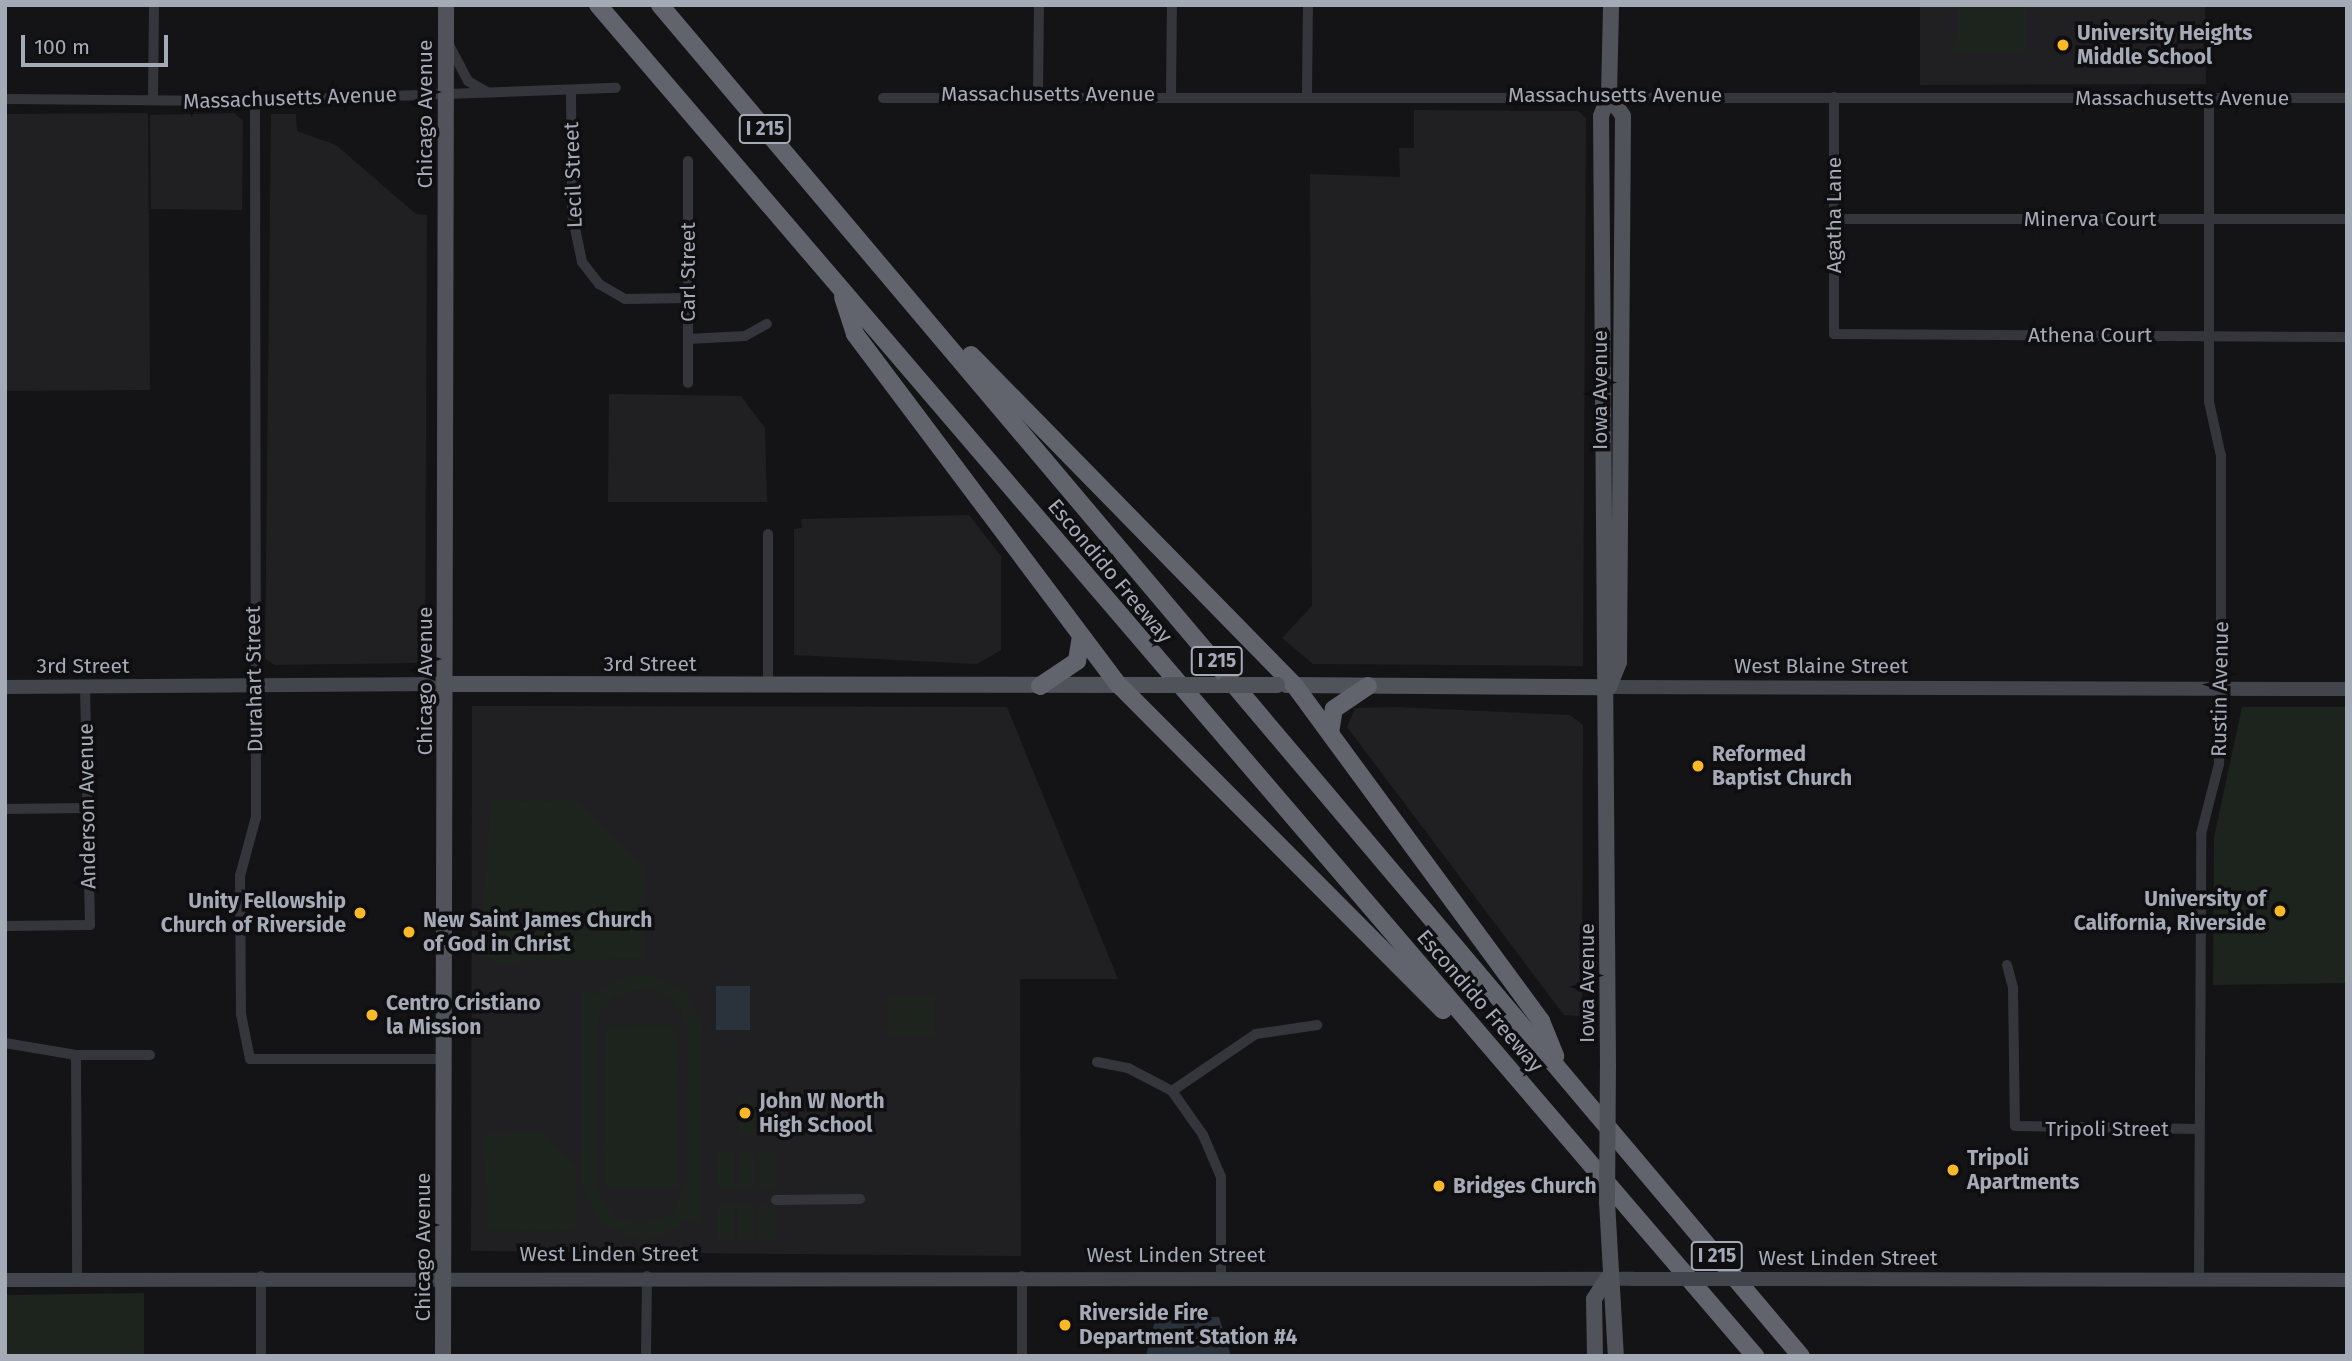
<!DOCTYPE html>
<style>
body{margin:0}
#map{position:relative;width:2352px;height:1361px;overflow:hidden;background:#141416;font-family:"Fira Sans",sans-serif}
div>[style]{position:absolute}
.built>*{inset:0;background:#202023}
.green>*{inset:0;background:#1c241d}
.water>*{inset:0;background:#2a333b}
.street>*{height:10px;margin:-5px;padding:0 5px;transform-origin:5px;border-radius:5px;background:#35363c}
.secondary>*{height:14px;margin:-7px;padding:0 7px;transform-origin:7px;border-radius:7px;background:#43454c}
.primary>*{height:16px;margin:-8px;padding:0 8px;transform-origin:8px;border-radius:8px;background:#51535b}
.highway>*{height:18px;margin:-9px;padding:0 9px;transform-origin:9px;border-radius:9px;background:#61646d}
.secondary-bridge>*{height:14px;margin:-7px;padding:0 7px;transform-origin:7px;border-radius:7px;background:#43454c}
.primary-bridge>*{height:16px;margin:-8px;padding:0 8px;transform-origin:8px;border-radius:8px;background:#51535b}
.dots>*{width:19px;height:19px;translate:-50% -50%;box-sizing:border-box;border:4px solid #0f0f11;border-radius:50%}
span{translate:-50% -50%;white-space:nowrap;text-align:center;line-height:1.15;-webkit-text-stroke:7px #0f0f11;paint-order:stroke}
.shield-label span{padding:2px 5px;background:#0f0f11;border:2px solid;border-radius:5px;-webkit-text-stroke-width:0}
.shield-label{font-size:19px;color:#a5aab7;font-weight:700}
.poi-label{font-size:21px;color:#a5aab7;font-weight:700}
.left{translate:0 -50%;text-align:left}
.right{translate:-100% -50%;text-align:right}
.street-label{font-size:21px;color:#a5aab7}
.frame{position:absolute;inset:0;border:7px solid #a5aab7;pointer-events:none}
.scale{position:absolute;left:21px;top:35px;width:147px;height:32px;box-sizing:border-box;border:4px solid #a5aab7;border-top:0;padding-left:9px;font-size:21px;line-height:24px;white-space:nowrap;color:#a5aab7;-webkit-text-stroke:5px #0f0f11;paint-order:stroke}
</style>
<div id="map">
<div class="built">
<i style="clip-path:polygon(1920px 5px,2205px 5px,2206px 84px,1920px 85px)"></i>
<i style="clip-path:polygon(1414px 110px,1578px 111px,1586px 118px,1583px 666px,1313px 664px,1282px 638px,1312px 606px,1310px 174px,1400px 177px,1399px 148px,1414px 148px)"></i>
<i style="clip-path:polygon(148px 113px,150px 390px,5px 391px,5px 114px)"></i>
<i style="clip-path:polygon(234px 113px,243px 121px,242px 210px,151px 209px,150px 115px)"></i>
<i style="clip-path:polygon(271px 114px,296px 114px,297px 131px,336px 145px,416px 214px,427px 215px,425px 655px,416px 663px,274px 665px,265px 658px)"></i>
<i style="clip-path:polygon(609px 394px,741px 396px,765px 428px,767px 502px,608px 502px)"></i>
<i style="clip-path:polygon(969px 515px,1001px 556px,1001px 650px,977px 664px,794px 655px,794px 529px,802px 528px,801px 519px)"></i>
<i style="clip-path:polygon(472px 706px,1007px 707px,1118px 979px,1020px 979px,1021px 1256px,471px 1251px)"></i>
<i style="clip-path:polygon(1396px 707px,1570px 715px,1583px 725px,1582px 1016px,1564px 1015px,1347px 727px,1355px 708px)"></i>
</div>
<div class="green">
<i style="clip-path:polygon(1958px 5px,2026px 5px,2026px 53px,1949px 52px,1958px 37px)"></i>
<i style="clip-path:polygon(2242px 707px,2347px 707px,2347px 983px,2213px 985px,2214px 837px)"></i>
<i style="clip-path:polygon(491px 800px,576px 801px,643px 868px,643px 958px,493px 963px,481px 954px)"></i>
<i style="clip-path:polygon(evenodd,652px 974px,685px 991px,702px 1024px,701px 1224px,687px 1219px,669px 1233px,641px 1240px,599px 1222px,582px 1189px,582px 989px,596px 994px,624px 976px,652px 974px,649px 988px,675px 1001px,688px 1026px,687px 1180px,674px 1212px,641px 1226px,614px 1217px,596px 1187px,596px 1033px,601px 1012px,615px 996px,649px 988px)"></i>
<i style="clip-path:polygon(889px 997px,911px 997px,911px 1035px,889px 1035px)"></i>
<i style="clip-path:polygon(912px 997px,935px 997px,934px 1035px,912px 1035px)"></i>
<i style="clip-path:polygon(606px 1026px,678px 1026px,677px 1187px,605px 1187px)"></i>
<i style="clip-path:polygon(739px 1100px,755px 1100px,755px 1135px,739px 1135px)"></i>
<i style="clip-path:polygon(760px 1100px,776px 1100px,776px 1135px,760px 1135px)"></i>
<i style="clip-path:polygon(544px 1133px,575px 1165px,575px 1230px,488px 1231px,484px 1134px)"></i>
<i style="clip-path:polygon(718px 1153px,734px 1153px,734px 1188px,718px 1188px)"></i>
<i style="clip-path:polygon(739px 1153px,755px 1153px,755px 1188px,739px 1188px)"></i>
<i style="clip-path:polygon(759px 1153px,775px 1153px,775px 1188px,759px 1188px)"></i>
<i style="clip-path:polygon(718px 1205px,734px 1205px,734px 1240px,718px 1240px)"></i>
<i style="clip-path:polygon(738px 1205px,754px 1205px,754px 1240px,738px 1240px)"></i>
<i style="clip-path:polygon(759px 1206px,775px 1206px,775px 1240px,759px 1240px)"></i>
<i style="clip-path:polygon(144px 1293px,144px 1356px,5px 1356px,5px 1295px)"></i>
</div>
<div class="water">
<i style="clip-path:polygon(716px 986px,750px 986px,750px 1030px,716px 1030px)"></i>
<i style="clip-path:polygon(1156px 1316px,1219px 1317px,1231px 1356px,1146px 1356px)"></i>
</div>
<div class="street">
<i style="left:448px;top:43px;width:43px;rotate:62.2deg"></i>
<i style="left:468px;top:81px;width:22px;rotate:30deg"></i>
<i style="left:571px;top:93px;width:120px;rotate:89.5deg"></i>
<i style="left:572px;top:213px;width:50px;rotate:78.5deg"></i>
<i style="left:582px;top:262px;width:28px;rotate:52deg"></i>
<i style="left:599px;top:284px;width:30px;rotate:30deg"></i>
<i style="left:625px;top:299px;width:62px;rotate:-0.9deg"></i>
<i style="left:1038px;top:94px;width:89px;rotate:-89.4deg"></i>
<i style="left:1171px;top:94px;width:89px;rotate:-89.4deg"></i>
<i style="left:1307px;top:95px;width:90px;rotate:-89.4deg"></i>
<i style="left:1834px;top:97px;width:237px;rotate:90deg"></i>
<i style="left:1834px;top:334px;width:513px;rotate:0.34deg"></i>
<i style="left:883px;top:98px;width:1464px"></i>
<i style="left:5px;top:99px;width:250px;rotate:0.5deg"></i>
<i style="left:255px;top:101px;width:361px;rotate:-2.1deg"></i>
<i style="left:153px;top:100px;width:95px;rotate:-89.4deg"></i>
<i style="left:255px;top:101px;width:716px;rotate:89.92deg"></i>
<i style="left:256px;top:817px;width:61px;rotate:105.2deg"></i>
<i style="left:240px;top:876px;width:138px;rotate:89.6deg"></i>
<i style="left:241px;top:1014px;width:46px;rotate:78.7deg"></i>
<i style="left:250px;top:1059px;width:194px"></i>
<i style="left:688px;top:161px;width:222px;rotate:90deg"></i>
<i style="left:1834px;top:219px;width:513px"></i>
<i style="left:688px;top:339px;width:57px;rotate:-3deg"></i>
<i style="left:745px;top:336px;width:25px;rotate:-29deg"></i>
<i style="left:768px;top:685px;width:151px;rotate:-90deg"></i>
<i style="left:5px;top:809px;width:82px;rotate:-0.7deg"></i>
<i style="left:5px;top:926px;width:85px;rotate:-0.7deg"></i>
<i style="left:90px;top:925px;width:238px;rotate:-91.2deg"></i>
<i style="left:2007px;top:965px;width:24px;rotate:75deg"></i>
<i style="left:2013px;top:988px;width:138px;rotate:89.2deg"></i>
<i style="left:2015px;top:1126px;width:184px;rotate:0.9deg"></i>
<i style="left:5px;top:1043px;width:72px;rotate:9.6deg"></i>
<i style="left:76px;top:1055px;width:74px"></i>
<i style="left:76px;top:1055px;width:223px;rotate:89.7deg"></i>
<i style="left:1097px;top:1062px;width:32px;rotate:11deg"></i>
<i style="left:1128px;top:1068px;width:50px;rotate:27.6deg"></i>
<i style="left:1172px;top:1091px;width:54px;rotate:54.8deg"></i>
<i style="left:1203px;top:1135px;width:46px;rotate:66.8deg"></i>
<i style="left:1221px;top:1177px;width:99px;rotate:90deg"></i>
<i style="left:1172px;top:1091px;width:102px;rotate:-34.2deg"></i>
<i style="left:1256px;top:1034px;width:62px;rotate:-8.4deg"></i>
<i style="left:776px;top:1200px;width:84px;rotate:-0.7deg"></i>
<i style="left:261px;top:1276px;width:80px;rotate:90deg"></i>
<i style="left:2199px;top:1280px;width:446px;rotate:-89.7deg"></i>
<i style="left:2201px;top:834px;width:72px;rotate:-75.6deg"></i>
<i style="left:2219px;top:764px;width:52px;rotate:-87.8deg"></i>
<i style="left:2221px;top:712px;width:256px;rotate:-90deg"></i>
<i style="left:2221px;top:456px;width:55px;rotate:-102.5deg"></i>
<i style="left:2209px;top:402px;width:304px;rotate:-90deg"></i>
<i style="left:646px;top:1356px;width:80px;rotate:-89.3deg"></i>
<i style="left:1022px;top:1356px;width:80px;rotate:-90deg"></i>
</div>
<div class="secondary">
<i style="left:5px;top:687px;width:441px;rotate:-0.4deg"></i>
<i style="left:1609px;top:687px;width:738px;rotate:0.16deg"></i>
<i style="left:1791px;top:1279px;width:556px;rotate:0.1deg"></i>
<i style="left:5px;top:1280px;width:1628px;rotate:-0.04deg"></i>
</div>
<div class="primary">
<i style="left:446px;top:684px;width:722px;rotate:0.08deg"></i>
<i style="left:1199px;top:685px;width:26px"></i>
<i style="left:1286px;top:685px;width:323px;rotate:0.4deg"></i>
<i style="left:1609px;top:687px;width:27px;rotate:-68deg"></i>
<i style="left:1619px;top:662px;width:546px;rotate:-89.58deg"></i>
<i style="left:1623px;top:116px;width:25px;rotate:-124deg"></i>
<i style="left:1608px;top:1067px;width:951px;rotate:-90.42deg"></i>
<i style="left:1601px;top:116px;width:22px;rotate:-69deg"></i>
<i style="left:1609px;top:95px;width:90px;rotate:-88.7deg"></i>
<i style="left:1607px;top:1202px;width:154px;rotate:86.7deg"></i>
<i style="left:443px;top:1356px;width:1351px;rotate:-89.87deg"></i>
<i style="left:1595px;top:1356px;width:57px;rotate:-91deg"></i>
<i style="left:1594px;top:1299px;width:24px;rotate:-57deg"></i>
</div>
<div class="highway">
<i style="left:598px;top:5px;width:1779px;rotate:49.42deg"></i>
<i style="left:660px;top:5px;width:1768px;rotate:49.82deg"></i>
<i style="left:843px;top:297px;width:39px;rotate:72deg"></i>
<i style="left:855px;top:334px;width:439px;rotate:53.1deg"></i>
<i style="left:1119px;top:685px;width:459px;rotate:45.1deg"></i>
<i style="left:971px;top:355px;width:463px;rotate:45.6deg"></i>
<i style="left:1295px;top:686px;width:416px;rotate:53.7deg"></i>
<i style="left:1541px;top:1021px;width:38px;rotate:68deg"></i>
<i style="left:1040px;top:686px;width:45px;rotate:-34deg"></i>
<i style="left:1077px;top:661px;width:25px;rotate:-81deg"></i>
<i style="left:1330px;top:733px;width:24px;rotate:-81deg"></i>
<i style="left:1334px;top:709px;width:41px;rotate:-34.1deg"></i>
</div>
<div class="secondary-bridge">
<i style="left:1633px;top:1279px;width:158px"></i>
</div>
<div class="primary-bridge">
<i style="left:1168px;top:685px;width:31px"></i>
<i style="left:1225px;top:685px;width:52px"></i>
<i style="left:1607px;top:1202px;width:135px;rotate:-89.6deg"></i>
</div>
<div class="dots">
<i style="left:2063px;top:45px;background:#fbb928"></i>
<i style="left:1698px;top:766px;background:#fbb928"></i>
<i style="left:2280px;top:911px;background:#fbb928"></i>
<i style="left:360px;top:913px;background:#fbb928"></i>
<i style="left:409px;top:932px;background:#fbb928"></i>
<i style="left:372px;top:1015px;background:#fbb928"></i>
<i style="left:745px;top:1113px;background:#fbb928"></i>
<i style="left:1953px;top:1170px;background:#fbb928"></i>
<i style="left:1439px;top:1186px;background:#fbb928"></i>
<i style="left:1065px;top:1325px;background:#fbb928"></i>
</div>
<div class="shield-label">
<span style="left:765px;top:129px">I 215</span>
<span style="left:1217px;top:661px">I 215</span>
<span style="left:1717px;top:1256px">I 215</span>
</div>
<div class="poi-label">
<span class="left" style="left:2077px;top:45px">University Heights<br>Middle School</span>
<span class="left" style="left:1712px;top:766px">Reformed<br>Baptist Church</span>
<span class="right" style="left:2266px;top:911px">University of<br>California, Riverside</span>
<span class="right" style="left:346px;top:913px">Unity Fellowship<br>Church of Riverside</span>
<span class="left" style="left:423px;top:932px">New Saint James Church<br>of God in Christ</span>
<span class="left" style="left:386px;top:1015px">Centro Cristiano<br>la Mission</span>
<span class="left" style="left:759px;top:1113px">John W North<br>High School</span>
<span class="left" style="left:1967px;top:1170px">Tripoli<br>Apartments</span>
<span class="left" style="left:1453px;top:1186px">Bridges Church</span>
<span class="left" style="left:1079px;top:1325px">Riverside Fire<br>Department Station #4</span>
</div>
<div class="street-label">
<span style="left:1048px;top:94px">Massachusetts Avenue</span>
<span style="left:1615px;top:95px">Massachusetts Avenue</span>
<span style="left:290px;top:98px;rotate:-2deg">Massachusetts Avenue</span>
<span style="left:2182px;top:98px">Massachusetts Avenue</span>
<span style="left:425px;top:114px;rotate:-90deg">Chicago Avenue</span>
<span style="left:573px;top:175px;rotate:-92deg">Lecil Street</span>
<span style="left:1834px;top:215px;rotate:-90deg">Agatha Lane</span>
<span style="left:2090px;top:219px">Minerva Court</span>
<span style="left:688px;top:272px;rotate:-90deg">Carl Street</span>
<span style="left:2090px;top:335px">Athena Court</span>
<span style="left:1600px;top:390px;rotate:-90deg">Iowa Avenue</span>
<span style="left:1110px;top:571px;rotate:50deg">Escondido Freeway</span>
<span style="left:650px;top:664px">3rd Street</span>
<span style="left:83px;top:666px">3rd Street</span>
<span style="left:1821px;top:666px">West Blaine Street</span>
<span style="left:254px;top:679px;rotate:-91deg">Durahart Street</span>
<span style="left:425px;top:681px;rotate:-90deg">Chicago Avenue</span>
<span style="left:2220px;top:689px;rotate:-89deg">Rustin Avenue</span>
<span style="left:87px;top:806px;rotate:-91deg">Anderson Avenue</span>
<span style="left:1587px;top:983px;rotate:-90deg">Iowa Avenue</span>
<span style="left:1480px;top:1001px;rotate:49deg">Escondido Freeway</span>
<span style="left:2107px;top:1129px">Tripoli Street</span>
<span style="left:423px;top:1247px;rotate:-90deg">Chicago Avenue</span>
<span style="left:609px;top:1254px">West Linden Street</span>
<span style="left:1176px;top:1255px">West Linden Street</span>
<span style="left:1848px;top:1258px">West Linden Street</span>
</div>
<div class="frame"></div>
<div class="scale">100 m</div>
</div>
